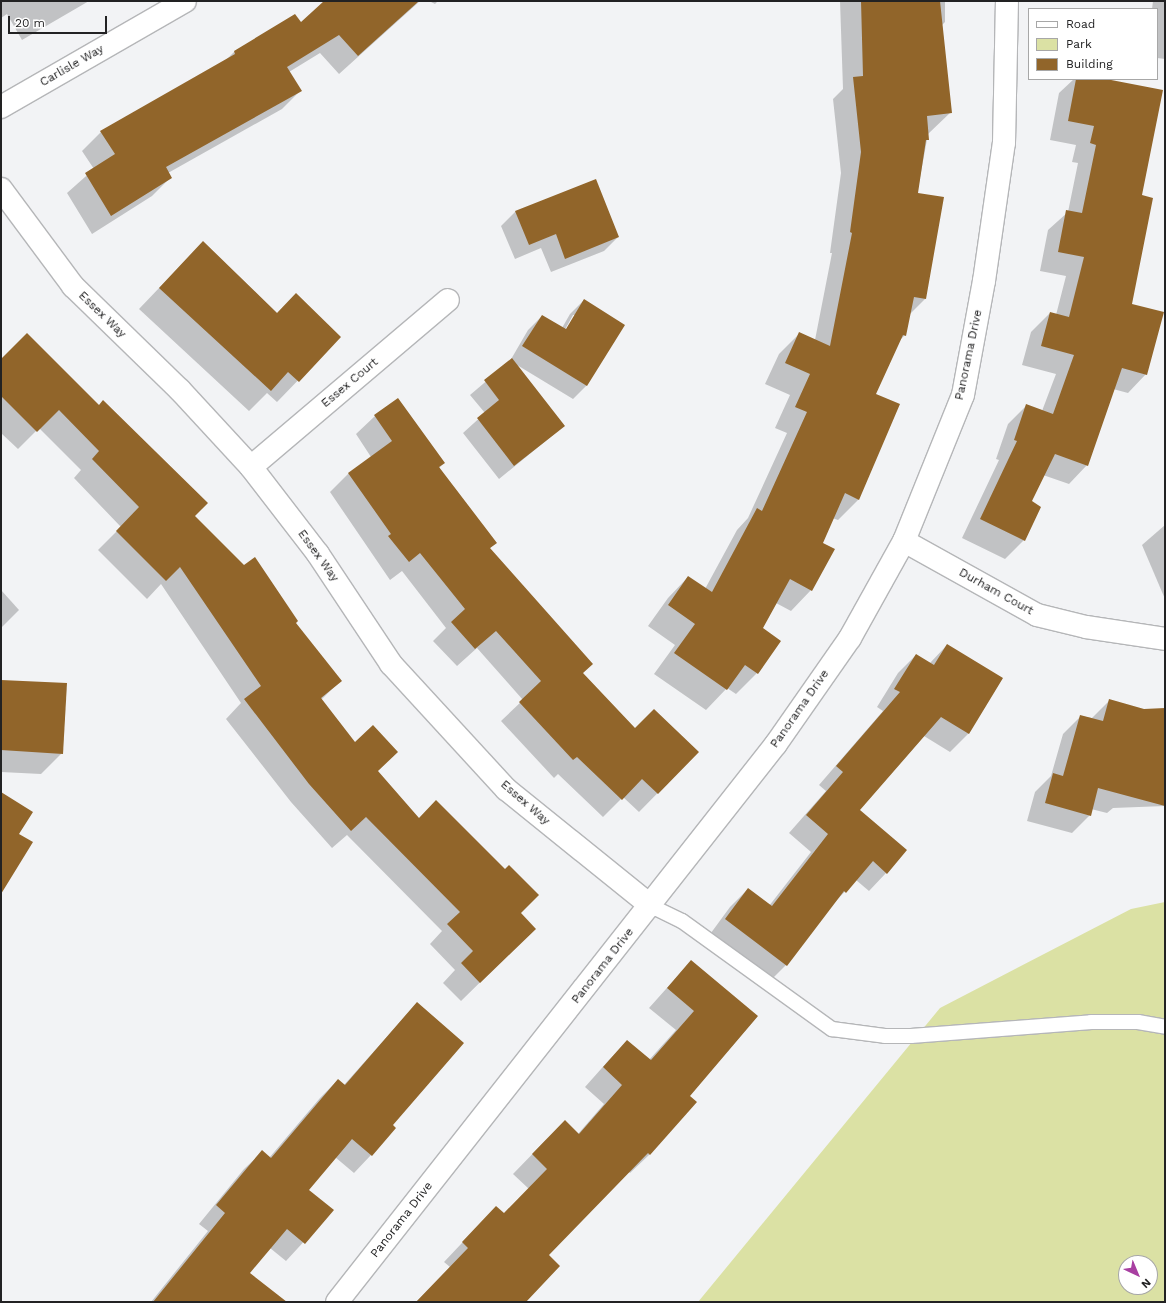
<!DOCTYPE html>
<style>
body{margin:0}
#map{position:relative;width:1166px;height:1303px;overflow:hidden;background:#f2f3f5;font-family:"Work Sans",sans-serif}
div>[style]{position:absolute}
.green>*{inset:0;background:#dbe1a4}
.shadow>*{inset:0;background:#0003}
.building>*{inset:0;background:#91652a}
.roads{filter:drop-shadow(1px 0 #b5b6b8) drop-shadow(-1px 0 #b5b6b8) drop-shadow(0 1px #b5b6b8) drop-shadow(0 -1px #b5b6b8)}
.lane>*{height:14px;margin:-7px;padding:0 7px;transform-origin:7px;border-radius:7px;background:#fff}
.street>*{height:22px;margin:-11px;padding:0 11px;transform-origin:11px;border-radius:11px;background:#fff}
.secondary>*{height:22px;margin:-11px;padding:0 11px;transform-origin:11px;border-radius:11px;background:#fff}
span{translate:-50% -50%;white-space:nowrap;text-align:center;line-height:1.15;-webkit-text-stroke:4px #fff;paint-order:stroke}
.street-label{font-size:12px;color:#222223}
.frame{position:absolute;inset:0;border:2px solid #222223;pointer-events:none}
.legend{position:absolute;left:1028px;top:8px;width:130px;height:72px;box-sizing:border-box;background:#fff;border:1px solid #a7a7a7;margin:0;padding:5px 7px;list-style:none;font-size:12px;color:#222223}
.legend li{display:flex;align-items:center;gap:8px;height:20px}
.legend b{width:20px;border:1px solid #a7a7a7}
.north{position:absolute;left:1118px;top:1255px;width:40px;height:40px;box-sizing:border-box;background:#fff;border:1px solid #a7a7a7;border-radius:50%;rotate:136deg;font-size:11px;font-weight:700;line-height:16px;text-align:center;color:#222223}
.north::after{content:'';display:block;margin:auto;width:14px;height:18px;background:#a83fa1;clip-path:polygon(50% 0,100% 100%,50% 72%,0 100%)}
.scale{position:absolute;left:8px;top:16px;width:99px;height:18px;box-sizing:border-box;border:2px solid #222223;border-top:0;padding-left:5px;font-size:12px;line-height:14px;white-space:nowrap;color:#222223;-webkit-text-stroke:3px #fff;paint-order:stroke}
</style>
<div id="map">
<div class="green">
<i style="clip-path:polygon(evenodd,1165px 902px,1165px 1302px,698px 1302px,940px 1008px,1131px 909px,1165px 902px,1126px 1263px,1150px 1263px,1150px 1287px,1126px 1287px,1126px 1263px)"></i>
</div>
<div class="shadow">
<i style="clip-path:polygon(1px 1px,89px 1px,22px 40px,7px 14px,1px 18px)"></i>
<i style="clip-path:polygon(326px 1px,420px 1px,339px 74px,320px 53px,289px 72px,300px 91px,282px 109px,168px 173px,171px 177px,152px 196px,92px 234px,67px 193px,94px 169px,82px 151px,101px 132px,226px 60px,234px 52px,295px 15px,300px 24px)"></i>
<i style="clip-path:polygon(429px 1px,438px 1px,435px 4px)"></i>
<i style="clip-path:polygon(840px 1px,945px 1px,945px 22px,942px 25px,951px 112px,928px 134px,917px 194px,942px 198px,925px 299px,909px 315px,905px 335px,898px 342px,875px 395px,858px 500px,838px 520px,832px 518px,821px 543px,811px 590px,791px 611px,776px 603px,762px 629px,779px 641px,757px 673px,736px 694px,727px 688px,706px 710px,654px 674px,675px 645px,648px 626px,668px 598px,688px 577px,705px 589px,737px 530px,748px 518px,787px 433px,775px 428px,790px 395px,765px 384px,779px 354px,800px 333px,815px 340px,832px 253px,830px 253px,841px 173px,833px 99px,843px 89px)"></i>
<i style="clip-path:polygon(1153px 1px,1165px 1px,1165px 59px,1157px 58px,1157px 9px,1152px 9px)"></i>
<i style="clip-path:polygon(1074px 79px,1100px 79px,1141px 196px,1131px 305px,1146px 374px,1128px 393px,1113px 389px,1087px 465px,1069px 484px,1043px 475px,1030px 502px,1024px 540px,1005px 559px,962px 538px,999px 460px,996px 459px,1008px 424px,1027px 405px,1042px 411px,1056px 374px,1022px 365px,1031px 332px,1050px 313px,1056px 315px,1066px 276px,1040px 271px,1048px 230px,1068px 212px,1078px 163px,1072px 162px,1076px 145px,1050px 140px,1059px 93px)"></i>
<i style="clip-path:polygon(595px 180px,618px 237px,604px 251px,551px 272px,541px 248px,515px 259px,501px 226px,515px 212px)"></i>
<i style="clip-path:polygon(203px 242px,277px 313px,340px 337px,277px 402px,267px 393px,249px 411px,139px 309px)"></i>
<i style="clip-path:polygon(evenodd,584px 300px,587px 385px,573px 399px,517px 365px,564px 426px,499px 479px,463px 433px,485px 413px,470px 395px,510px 361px,528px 330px,542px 316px,562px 328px,570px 314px,584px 300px,573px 315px,575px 315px,564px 334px,563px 333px,573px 315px)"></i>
<i style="clip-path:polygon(1px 361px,193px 516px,295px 623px,340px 681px,321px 700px,377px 772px,419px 819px,520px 913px,516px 947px,461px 1001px,443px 983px,455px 970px,430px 944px,442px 931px,347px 835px,332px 848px,291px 802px,226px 719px,241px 703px,161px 584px,147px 599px,98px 550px,121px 527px,74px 478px,81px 470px,39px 428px,18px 449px,1px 433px)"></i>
<i style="clip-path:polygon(398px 399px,444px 463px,439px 468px,496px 543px,489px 549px,582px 673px,635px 729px,698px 752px,639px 812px,623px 797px,603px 817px,558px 774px,554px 778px,501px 721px,523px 700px,477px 648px,457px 666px,433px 641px,446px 628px,402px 571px,390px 580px,330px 492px,348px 474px,371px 457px,356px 434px,375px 416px)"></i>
<i style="clip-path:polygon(1165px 525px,1165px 599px,1142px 545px)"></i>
<i style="clip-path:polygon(1px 590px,19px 610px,1px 628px)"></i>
<i style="clip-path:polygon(947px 645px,1002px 679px,968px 734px,950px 752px,924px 736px,859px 810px,886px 873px,869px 891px,856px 880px,833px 904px,786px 965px,768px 983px,708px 937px,730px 907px,748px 889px,769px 906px,811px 852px,789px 833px,826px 791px,819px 785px,883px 711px,877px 707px,898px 673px,916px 655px,930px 663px)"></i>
<i style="clip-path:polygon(1px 681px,62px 753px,41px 774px,1px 772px)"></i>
<i style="clip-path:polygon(1110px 700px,1144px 710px,1165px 709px,1165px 806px,1113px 808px,1107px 813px,1091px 809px,1090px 815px,1072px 833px,1027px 821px,1035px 792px,1051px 776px,1063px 734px,1081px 716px,1092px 718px)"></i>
<i style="clip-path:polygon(691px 961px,757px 1017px,689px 1096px,696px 1102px,649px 1155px,630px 1173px,629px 1172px,547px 1255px,525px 1302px,416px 1302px,450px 1267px,444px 1262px,478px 1226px,504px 1214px,529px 1189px,513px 1174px,546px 1140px,578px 1134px,604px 1104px,585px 1087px,609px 1060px,627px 1041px,649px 1060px,676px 1030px,649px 1008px)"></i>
<i style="clip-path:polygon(417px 1003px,392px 1125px,371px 1155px,354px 1173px,335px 1157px,308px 1190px,332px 1211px,286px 1261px,270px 1248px,248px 1273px,258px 1302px,151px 1302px,208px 1231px,199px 1224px,244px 1169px,262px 1152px,269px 1158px,320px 1098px,338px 1080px,344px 1085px)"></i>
</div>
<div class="building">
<i style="clip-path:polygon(324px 1px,419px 1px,358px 56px,339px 35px,287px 67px,302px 91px,166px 167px,172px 178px,111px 216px,85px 173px,115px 154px,100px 131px,235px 54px,234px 51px,295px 14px,301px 22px)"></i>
<i style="clip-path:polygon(861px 1px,940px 1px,952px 113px,927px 116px,929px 140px,926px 140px,918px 193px,944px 197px,926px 299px,914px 297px,906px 336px,903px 335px,876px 394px,900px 404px,859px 500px,845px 493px,823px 543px,835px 549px,812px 591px,790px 579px,763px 628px,781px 641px,758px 674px,745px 665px,727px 690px,674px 653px,695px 624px,668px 605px,688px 576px,712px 592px,757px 508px,762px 511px,807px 412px,795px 407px,810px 374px,785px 363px,799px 332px,830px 346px,852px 233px,850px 232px,861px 152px,853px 77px,863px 76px)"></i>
<i style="clip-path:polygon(1076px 79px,1106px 79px,1163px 90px,1142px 195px,1153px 198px,1132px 304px,1164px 312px,1147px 375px,1122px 368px,1088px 466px,1055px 454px,1032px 501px,1041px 507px,1025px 541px,980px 519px,1017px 441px,1014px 440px,1026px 404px,1053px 414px,1074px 355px,1041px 346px,1050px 312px,1069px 317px,1084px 257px,1058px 252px,1066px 210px,1082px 213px,1096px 145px,1090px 143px,1094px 126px,1068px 121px)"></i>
<i style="clip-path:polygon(596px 179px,619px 237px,565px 259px,556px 234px,529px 245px,515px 211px)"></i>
<i style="clip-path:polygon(203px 241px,277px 313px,296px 293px,341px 337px,299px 382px,288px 372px,271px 391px,159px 288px)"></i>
<i style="clip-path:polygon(584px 299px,625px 325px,587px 386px,522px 346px,542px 315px,566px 329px)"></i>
<i style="clip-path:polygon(27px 333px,99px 405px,103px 400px,208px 503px,195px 516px,244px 565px,255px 557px,298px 621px,296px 623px,342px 681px,321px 698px,355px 742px,373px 725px,398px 752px,378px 771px,419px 818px,436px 800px,505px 869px,509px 865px,539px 895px,521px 913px,536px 929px,480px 983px,461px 963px,473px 951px,447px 924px,460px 912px,366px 817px,351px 831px,309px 784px,244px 699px,261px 686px,180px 567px,166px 581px,116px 531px,139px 507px,92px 459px,99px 451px,59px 410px,37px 432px,1px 396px,1px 359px)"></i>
<i style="clip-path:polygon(512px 358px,565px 426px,514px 466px,477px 418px,499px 400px,484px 380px)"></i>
<i style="clip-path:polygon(398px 398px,445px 463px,439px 467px,497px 543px,490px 548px,593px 664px,583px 673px,635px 728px,654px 709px,699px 752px,658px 794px,642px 779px,622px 800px,577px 757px,573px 760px,519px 702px,541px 681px,496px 631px,475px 649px,451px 622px,465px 609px,420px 553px,409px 562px,388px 536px,391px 534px,348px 473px,392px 441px,374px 415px)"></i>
<i style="clip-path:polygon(947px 644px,1003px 678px,969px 734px,941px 717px,860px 810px,907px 850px,887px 874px,873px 861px,846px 893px,844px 891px,787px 966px,725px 919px,748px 888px,772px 906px,828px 834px,806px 815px,843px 772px,836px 766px,900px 692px,894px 689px,916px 654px,934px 665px)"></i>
<i style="clip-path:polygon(1px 680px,67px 683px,63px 754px,1px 750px)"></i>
<i style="clip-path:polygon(1109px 699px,1144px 709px,1165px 708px,1165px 806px,1098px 788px,1091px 816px,1045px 803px,1053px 773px,1063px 776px,1080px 715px,1103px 721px)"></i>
<i style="clip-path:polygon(1px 792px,33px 812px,19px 834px,33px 842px,1px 894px)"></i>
<i style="clip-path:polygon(691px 960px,758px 1016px,690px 1096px,697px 1102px,650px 1155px,648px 1153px,549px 1255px,560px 1266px,526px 1302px,416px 1302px,468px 1248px,462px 1242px,496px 1206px,504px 1213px,547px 1169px,532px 1154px,565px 1120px,579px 1134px,622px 1085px,603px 1067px,627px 1040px,651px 1060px,694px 1011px,667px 988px)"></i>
<i style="clip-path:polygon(417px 1002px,464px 1043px,393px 1125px,396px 1128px,372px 1156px,352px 1139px,309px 1190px,334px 1210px,305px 1244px,287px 1229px,250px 1273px,287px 1302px,153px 1302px,225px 1213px,216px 1205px,262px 1150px,271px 1158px,338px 1079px,345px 1085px)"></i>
</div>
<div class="roads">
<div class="lane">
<i style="left:651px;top:906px;width:34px;rotate:26deg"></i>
<i style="left:682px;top:921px;width:185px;rotate:35.8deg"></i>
<i style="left:832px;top:1029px;width:53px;rotate:7.5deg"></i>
<i style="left:885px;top:1036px;width:26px"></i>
<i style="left:911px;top:1036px;width:181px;rotate:-4.4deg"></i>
<i style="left:1091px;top:1022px;width:47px"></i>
<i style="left:1138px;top:1022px;width:27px;rotate:10deg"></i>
</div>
<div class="street">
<i style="left:1px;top:107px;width:212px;rotate:-29.9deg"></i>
<i style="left:1px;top:189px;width:121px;rotate:53.4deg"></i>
<i style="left:73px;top:286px;width:149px;rotate:44.2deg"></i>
<i style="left:180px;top:390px;width:105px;rotate:47.3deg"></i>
<i style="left:251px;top:467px;width:110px;rotate:52.4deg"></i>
<i style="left:318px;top:554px;width:132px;rotate:56.4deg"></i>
<i style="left:391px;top:664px;width:170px;rotate:47.4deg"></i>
<i style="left:506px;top:789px;width:186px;rotate:38.9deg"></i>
<i style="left:251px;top:467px;width:258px;rotate:-40.3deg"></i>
<i style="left:904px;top:541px;width:152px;rotate:29.1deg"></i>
<i style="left:1037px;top:615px;width:50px;rotate:13.8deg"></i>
<i style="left:1086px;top:627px;width:80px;rotate:8.6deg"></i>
</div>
<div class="secondary">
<i style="left:337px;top:1302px;width:710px;rotate:-51.81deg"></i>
<i style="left:776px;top:744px;width:129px;rotate:-55.1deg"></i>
<i style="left:850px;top:638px;width:111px;rotate:-60.9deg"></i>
<i style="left:904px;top:541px;width:157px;rotate:-68deg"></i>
<i style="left:963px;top:395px;width:116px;rotate:-79.6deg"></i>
<i style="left:984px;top:281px;width:139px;rotate:-81.8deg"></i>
<i style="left:1004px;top:143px;width:142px;rotate:-88.8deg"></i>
</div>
</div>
<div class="street-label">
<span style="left:72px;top:66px;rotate:-30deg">Carlisle Way</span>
<span style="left:102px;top:315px;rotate:44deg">Essex Way</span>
<span style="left:969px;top:355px;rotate:-78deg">Panorama Drive</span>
<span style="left:350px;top:383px;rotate:-40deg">Essex Court</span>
<span style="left:318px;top:556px;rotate:54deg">Essex Way</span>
<span style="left:996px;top:592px;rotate:29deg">Durham Court</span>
<span style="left:800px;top:709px;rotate:-55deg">Panorama Drive</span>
<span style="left:525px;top:803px;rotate:41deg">Essex Way</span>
<span style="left:603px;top:966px;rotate:-52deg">Panorama Drive</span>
<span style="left:402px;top:1220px;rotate:-52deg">Panorama Drive</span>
</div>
<div class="frame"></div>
<ul class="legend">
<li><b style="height:5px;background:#fff"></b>Road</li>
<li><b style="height:11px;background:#dbe1a4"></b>Park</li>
<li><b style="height:11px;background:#91652a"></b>Building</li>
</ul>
<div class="north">N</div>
<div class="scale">20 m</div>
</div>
